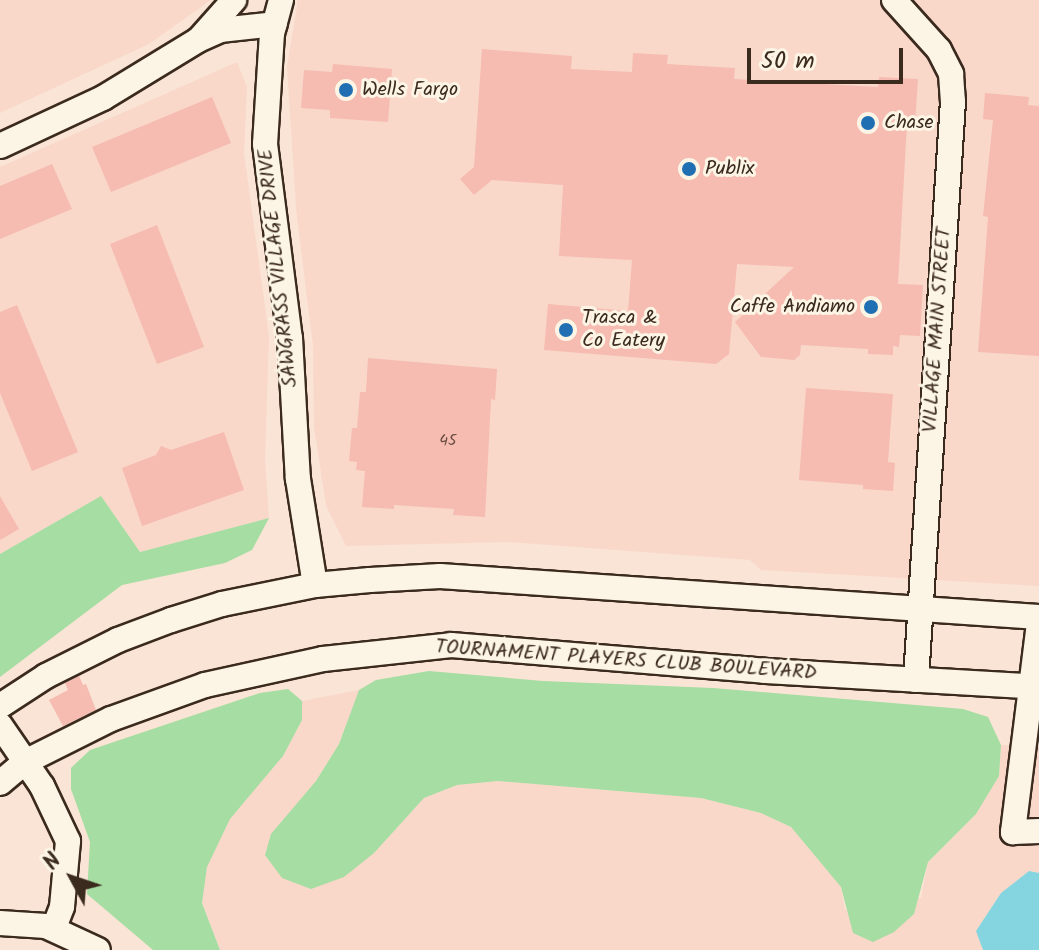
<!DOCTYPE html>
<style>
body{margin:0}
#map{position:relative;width:1039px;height:950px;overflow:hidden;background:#fae4d5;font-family:Kalam,sans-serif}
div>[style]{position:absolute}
.built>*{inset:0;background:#f9d8ca}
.green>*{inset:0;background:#a5dda2}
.water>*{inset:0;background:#85d5e0}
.building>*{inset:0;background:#f6bbb1}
.roads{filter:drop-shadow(2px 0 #3b2a1e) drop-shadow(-2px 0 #3b2a1e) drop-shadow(0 2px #3b2a1e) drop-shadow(0 -2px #3b2a1e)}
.minor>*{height:24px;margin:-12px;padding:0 12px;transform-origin:12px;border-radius:12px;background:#fcf5e5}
.dots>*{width:22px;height:22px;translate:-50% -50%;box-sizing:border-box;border:4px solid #fcf5e5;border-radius:50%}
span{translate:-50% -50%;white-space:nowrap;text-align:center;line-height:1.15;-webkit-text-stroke:6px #fcf5e5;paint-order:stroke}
.number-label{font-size:16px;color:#6a4e43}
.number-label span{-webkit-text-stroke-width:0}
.poi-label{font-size:20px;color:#3b2a1e}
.left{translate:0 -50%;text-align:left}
.right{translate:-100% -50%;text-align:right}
.street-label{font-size:20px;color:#3b2a1e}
.north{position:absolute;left:32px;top:838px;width:80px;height:80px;-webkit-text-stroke:6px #fcf5e5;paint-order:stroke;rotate:310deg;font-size:22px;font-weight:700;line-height:32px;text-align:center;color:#3b2a1e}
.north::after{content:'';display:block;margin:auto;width:28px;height:36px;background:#3b2a1e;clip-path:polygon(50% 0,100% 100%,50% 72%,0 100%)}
.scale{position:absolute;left:747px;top:48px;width:156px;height:36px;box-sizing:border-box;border:4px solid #3b2a1e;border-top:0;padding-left:10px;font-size:24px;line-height:28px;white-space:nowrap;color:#3b2a1e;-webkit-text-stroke:6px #fcf5e5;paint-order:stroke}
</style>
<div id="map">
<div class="built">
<i style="clip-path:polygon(0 0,211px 0,149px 44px,0 113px)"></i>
<i style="clip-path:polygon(298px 0,1039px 0,1039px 586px,761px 570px,750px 560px,509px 542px,346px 546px,326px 506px,314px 427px,313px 346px,296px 208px,287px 67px)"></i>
<i style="clip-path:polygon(237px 62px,247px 87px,244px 153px,269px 336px,265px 460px,269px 518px,140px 552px,101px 496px,0 554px,0 167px)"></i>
<i style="clip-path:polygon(359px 690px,339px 744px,316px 781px,374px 853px,424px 798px,457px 785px,498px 781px,701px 798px,761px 813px,791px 827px,841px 887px,845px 910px,921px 898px,928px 862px,976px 814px,999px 776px,1001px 745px,1039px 746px,1039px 873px,1029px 871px,1001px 893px,977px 930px,983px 950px,220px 950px,202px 902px,207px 867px,230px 819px,283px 756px,302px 720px,302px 701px)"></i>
</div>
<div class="green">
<i style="clip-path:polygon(101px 496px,140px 552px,269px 518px,252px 550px,225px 563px,122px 585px,0 677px,0 554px)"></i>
<i style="clip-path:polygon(429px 671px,543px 681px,713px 688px,963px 709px,988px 717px,1001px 745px,999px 776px,976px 814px,928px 862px,914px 914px,894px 932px,873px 942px,853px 933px,841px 887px,791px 827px,761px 813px,701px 798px,498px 781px,457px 785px,424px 798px,374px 853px,344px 877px,311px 889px,282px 878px,265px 855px,271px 834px,316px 781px,339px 744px,359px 690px,376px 680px)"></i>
<i style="clip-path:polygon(288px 689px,302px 701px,302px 720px,283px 756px,230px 819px,207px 867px,202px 903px,220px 950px,153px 950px,87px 894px,90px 842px,71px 789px,71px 768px,90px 750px,260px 693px)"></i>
</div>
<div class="water">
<i style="clip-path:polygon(1029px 871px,1039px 873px,1039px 950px,983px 950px,976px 931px,1001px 893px)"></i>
</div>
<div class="building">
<i style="clip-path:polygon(482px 49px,572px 56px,571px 69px,632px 72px,633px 53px,668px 55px,667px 64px,735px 68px,734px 79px,878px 87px,879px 77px,918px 79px,915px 125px,907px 124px,898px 284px,923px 285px,920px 336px,900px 335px,899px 347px,893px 346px,893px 355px,868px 354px,868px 349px,801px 345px,800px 355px,794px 360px,761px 357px,735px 322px,794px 267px,737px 264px,729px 354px,716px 364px,544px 350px,548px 304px,628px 311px,632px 260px,559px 256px,563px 185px,492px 180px,474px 195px,460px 179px,474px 167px)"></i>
<i style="clip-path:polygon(333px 64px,392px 69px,388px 122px,330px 118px,330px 110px,301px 108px,304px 70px,332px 72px)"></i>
<i style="clip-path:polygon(985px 93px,1029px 97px,1028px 105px,1039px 106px,1039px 356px,978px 352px,988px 217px,983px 216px,993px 120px,983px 119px)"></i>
<i style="clip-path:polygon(212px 97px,231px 143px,111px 192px,92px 147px)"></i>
<i style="clip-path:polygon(52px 164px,72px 209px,0 239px,0 186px)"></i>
<i style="clip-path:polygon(157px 225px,204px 347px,157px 364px,110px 244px)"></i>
<i style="clip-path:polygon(17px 305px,78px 452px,32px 471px,0 393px,0 312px)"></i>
<i style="clip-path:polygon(368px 358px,497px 369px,495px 400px,491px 399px,485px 517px,453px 515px,454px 509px,394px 505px,394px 509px,362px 507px,365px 471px,356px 470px,357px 462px,349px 461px,352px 428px,357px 428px,360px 392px,366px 392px)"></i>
<i style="clip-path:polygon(806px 388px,893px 394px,888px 462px,895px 463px,893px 491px,863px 489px,863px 485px,799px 480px)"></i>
<i style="clip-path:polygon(224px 432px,244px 490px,142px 526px,122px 468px,156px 455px,161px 446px,171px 450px)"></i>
<i style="clip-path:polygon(0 496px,19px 529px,0 540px)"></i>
<i style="clip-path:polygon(79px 676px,83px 685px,86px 684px,96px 710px,63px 726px,49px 700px,68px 690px,65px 683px)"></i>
</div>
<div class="roads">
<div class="minor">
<i style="left:281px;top:0;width:34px;rotate:105deg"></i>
<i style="left:272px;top:33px;width:111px;rotate:93.6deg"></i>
<i style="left:265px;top:144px;width:196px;rotate:82.7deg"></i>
<i style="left:290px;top:338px;width:141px;rotate:86.8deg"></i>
<i style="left:298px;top:479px;width:107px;rotate:80.9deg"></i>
<i style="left:894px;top:0;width:67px;rotate:48deg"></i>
<i style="left:939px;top:50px;width:27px;rotate:63deg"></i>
<i style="left:951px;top:74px;width:27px;rotate:86deg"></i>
<i style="left:953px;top:101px;width:580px;rotate:93.66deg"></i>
<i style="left:201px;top:37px;width:50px;rotate:-48.3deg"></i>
<i style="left:0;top:146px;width:114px;rotate:-25deg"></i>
<i style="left:103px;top:98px;width:111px;rotate:-31.4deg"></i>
<i style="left:198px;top:40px;width:24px;rotate:-24deg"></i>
<i style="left:220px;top:30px;width:55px;rotate:-6.2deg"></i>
<i style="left:1039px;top:623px;width:211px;rotate:97.1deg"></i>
<i style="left:1013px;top:832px;width:26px;rotate:-2deg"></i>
<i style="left:0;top:706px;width:55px;rotate:-33.1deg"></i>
<i style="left:46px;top:676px;width:80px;rotate:-26.6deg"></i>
<i style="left:118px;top:640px;width:57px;rotate:-20.7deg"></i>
<i style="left:171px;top:620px;width:53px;rotate:-17.4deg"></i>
<i style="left:222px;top:604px;width:95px;rotate:-11.5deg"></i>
<i style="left:315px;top:585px;width:55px;rotate:-5.2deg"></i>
<i style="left:370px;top:580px;width:70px;rotate:-3.3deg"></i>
<i style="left:440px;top:576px;width:600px;rotate:3.92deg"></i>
<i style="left:0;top:725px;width:74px;rotate:55.5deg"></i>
<i style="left:42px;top:786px;width:61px;rotate:64.7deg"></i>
<i style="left:68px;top:841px;width:66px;rotate:95.2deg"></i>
<i style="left:62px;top:907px;width:22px;rotate:111deg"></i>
<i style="left:0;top:783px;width:33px;rotate:-40deg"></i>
<i style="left:25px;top:762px;width:96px;rotate:-26.6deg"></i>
<i style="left:111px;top:719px;width:100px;rotate:-19.9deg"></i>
<i style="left:205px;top:685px;width:121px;rotate:-12.4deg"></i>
<i style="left:323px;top:659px;width:129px;rotate:-6.2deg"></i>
<i style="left:451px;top:645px;width:315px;rotate:4.7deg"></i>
<i style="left:765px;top:671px;width:274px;rotate:3.3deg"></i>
<i style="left:0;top:923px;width:46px;rotate:3.7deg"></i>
<i style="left:46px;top:926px;width:57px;rotate:24.8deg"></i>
</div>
</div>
<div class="dots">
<i style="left:346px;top:90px;background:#1f6fb2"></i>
<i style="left:868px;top:123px;background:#1f6fb2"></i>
<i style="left:689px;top:169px;background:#1f6fb2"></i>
<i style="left:871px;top:307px;background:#1f6fb2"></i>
<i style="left:566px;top:330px;background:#1f6fb2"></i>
</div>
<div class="number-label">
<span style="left:448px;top:441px">45</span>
</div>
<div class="poi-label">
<span class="left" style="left:362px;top:90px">Wells Fargo</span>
<span class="left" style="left:884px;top:123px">Chase</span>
<span class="left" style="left:705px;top:169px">Publix</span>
<span class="right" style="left:855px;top:307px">Caffe Andiamo</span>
<span class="left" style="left:582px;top:330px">Trasca &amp;<br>Co Eatery</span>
</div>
<div class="street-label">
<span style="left:279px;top:268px;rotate:-96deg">SAWGRASS VILLAGE DRIVE</span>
<span style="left:938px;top:330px;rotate:-86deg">VILLAGE MAIN STREET</span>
<span style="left:626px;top:661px;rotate:4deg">TOURNAMENT PLAYERS CLUB BOULEVARD</span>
</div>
<div class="north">N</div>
<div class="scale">50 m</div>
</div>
